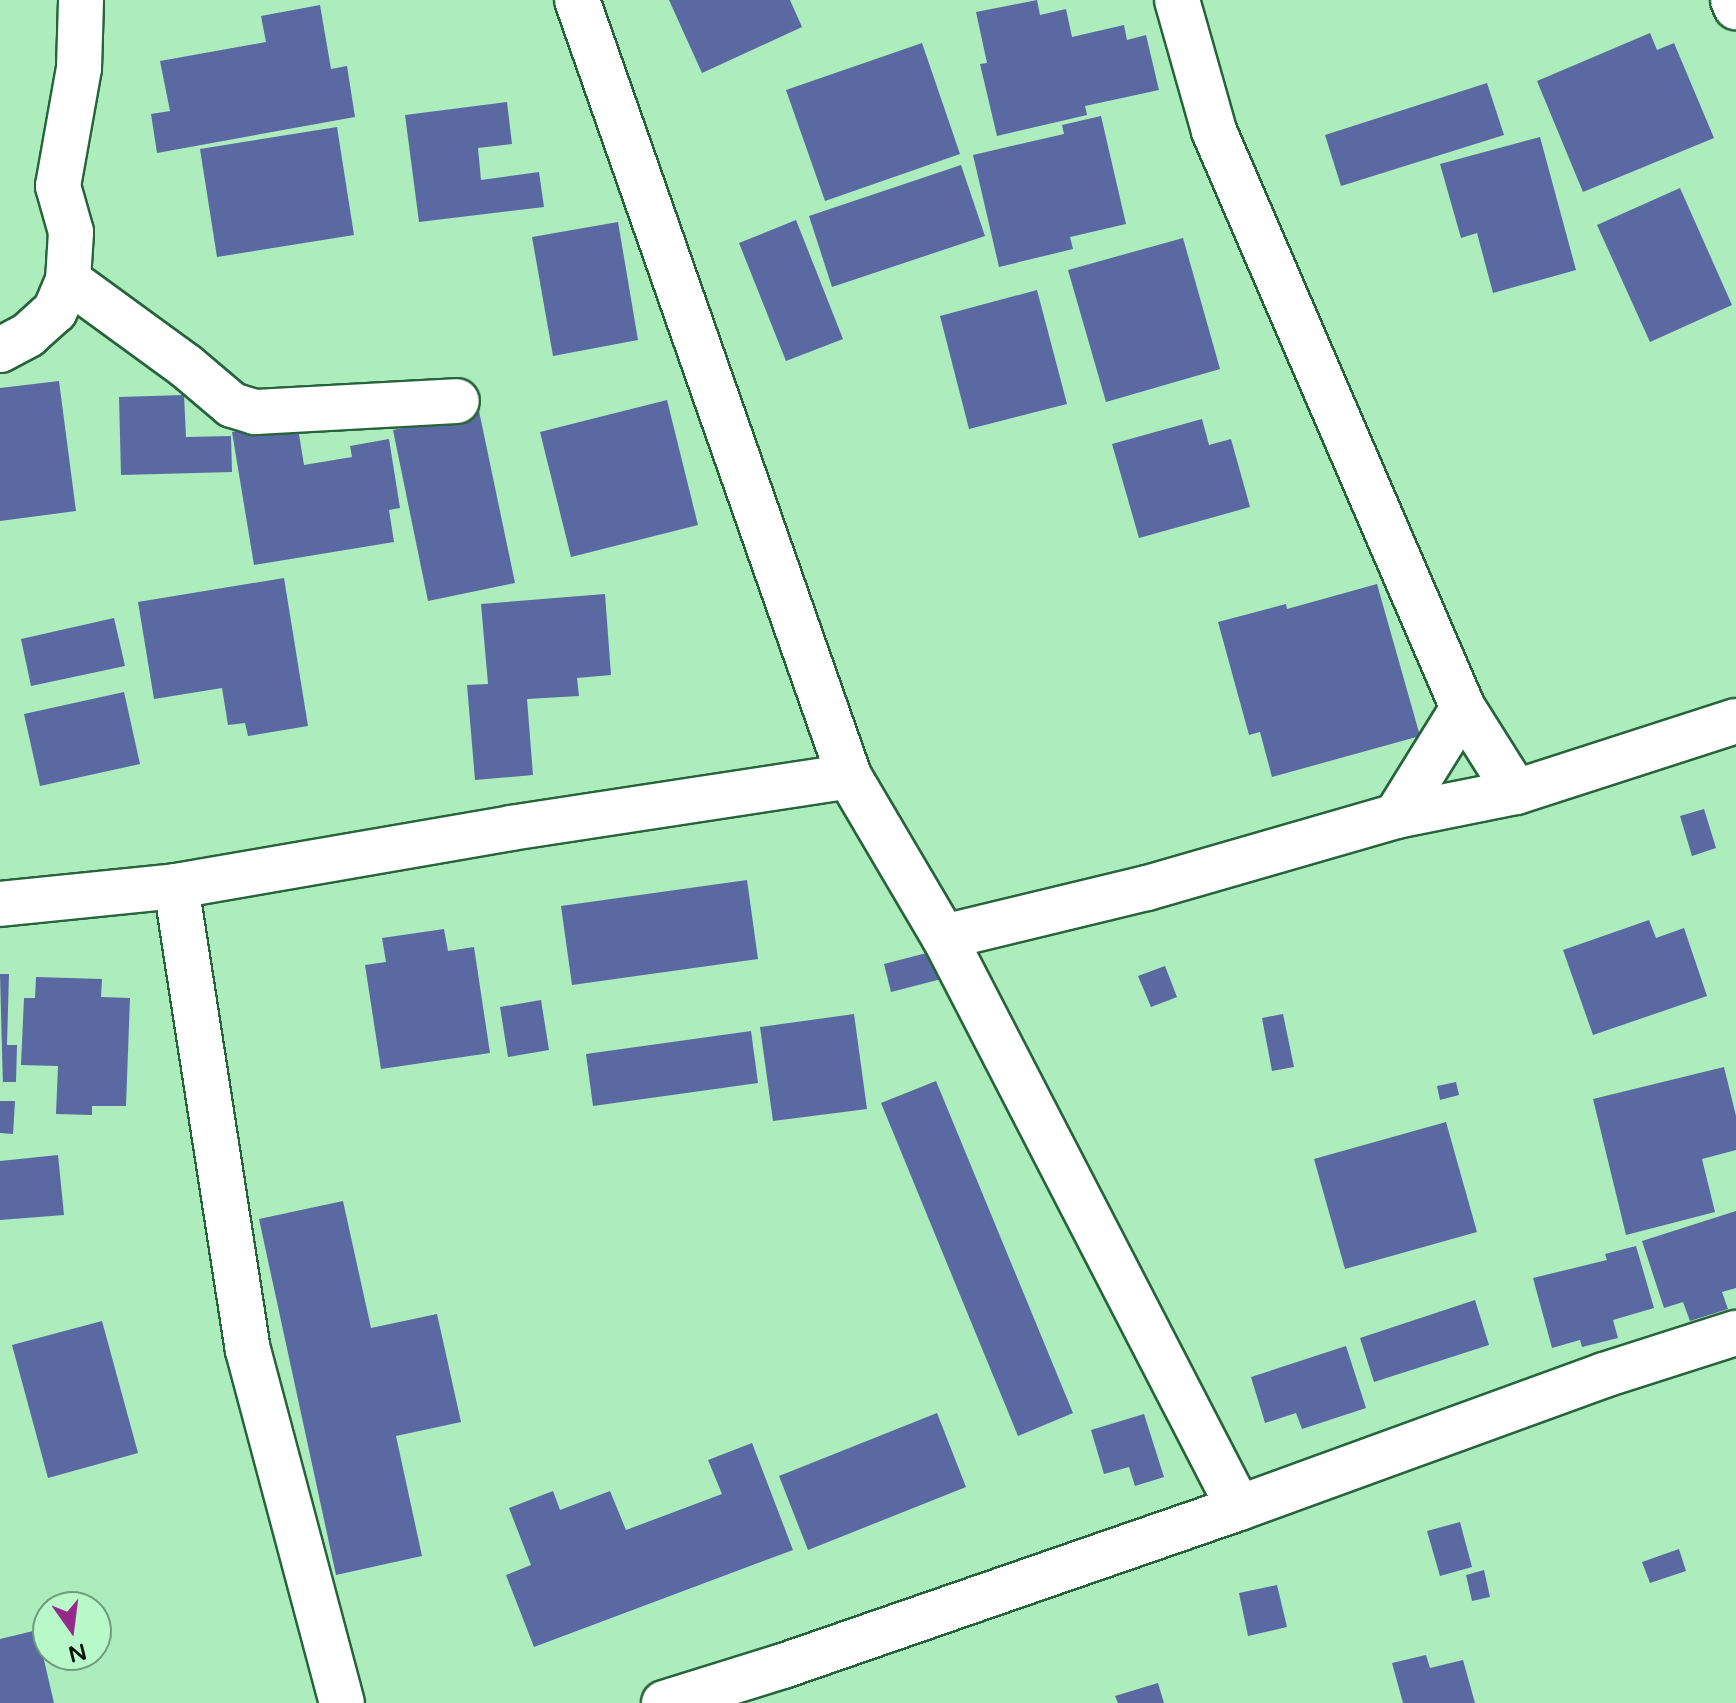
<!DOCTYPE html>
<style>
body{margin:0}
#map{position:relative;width:1736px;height:1703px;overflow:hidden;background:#acecbd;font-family:"Varela Round",sans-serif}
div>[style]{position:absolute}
.building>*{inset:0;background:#5b69a2}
.roads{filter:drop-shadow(2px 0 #27643c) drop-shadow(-2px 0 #27643c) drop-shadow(0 2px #27643c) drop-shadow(0 -2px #27643c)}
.minor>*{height:44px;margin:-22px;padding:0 22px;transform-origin:22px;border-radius:22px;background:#fff}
span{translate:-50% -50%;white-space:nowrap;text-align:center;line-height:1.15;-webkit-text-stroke:7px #b9f9c9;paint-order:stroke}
.north{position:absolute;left:32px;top:1591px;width:80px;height:80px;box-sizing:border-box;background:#b9f9c9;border:2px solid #6f9d7a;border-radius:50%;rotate:166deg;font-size:22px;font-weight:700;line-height:32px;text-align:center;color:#001304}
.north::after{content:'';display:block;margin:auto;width:28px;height:36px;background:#962a8b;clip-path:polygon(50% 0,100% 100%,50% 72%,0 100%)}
</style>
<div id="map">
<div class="building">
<i style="clip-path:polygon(669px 0,790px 0,802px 27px,702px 73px)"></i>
<i style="clip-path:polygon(1037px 0,1040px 15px,1066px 9px,1072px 37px,1124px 25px,1127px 40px,1146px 35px,1159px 90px,1085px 106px,1087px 115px,997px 136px,980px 64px,987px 63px,976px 12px)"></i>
<i style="clip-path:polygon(320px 5px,331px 69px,347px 66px,355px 117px,157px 153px,151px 114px,170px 111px,160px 61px,266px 42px,261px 16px)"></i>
<i style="clip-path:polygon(1650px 33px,1657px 50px,1674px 43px,1714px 138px,1583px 192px,1537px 81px)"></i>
<i style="clip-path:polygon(922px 43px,960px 154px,825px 201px,786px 90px)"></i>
<i style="clip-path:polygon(1487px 83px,1504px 135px,1341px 186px,1325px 135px)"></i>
<i style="clip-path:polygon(507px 102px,512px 144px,478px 148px,481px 180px,539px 172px,544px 207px,419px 222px,405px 115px)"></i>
<i style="clip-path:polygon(1101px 116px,1126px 224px,1070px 237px,1073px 249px,999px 267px,973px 155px,1064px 134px,1062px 125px)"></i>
<i style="clip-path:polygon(337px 127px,354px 235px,217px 257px,200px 149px)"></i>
<i style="clip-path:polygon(1540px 137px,1576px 270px,1493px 293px,1477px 233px,1461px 238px,1440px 164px)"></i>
<i style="clip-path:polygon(961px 165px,985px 236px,832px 287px,809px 216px)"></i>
<i style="clip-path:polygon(1680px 188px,1732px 305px,1650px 342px,1597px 225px)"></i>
<i style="clip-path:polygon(796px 220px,843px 339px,786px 361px,739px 243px)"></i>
<i style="clip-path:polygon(618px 222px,638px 340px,553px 356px,532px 237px)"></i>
<i style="clip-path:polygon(1183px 238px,1220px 369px,1106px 402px,1068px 270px)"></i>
<i style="clip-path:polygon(1037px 290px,1067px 404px,969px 429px,940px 316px)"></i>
<i style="clip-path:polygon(59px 381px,76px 511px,0 521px,0 388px)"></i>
<i style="clip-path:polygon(184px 395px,186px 437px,231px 436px,232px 472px,121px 475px,119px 397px)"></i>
<i style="clip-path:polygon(667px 400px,698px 525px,571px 557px,540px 432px)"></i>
<i style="clip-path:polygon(479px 411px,515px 583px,428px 601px,393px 430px)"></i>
<i style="clip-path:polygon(1202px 419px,1209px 445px,1231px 439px,1250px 507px,1139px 538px,1112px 444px)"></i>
<i style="clip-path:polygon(297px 422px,304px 465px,352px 457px,350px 446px,389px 439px,400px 508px,389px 510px,394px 542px,254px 565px,232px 432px)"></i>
<i style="clip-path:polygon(284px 578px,308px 726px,248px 736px,245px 723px,228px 725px,222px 688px,154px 699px,138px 602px)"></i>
<i style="clip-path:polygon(1377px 584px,1420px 736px,1272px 777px,1260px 732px,1249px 735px,1218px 622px,1286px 604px,1287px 609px)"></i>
<i style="clip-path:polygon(605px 594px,611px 675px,577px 678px,579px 696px,527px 699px,533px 775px,475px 780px,467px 685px,488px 684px,481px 604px)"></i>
<i style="clip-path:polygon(114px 618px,125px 666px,31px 686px,21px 639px)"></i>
<i style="clip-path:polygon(124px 692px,140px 764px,40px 786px,24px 714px)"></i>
<i style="clip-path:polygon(1704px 809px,1716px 848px,1692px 856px,1680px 816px)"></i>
<i style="clip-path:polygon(747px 880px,758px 959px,572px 985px,561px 906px)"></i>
<i style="clip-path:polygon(1649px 920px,1656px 938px,1684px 928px,1707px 996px,1593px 1035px,1563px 950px)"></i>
<i style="clip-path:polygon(444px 929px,448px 951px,474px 947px,490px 1053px,381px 1069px,365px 965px,386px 962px,382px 938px)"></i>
<i style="clip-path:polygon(946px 948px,953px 976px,891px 992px,884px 964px)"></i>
<i style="clip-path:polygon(1165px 966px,1177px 997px,1151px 1007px,1138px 976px)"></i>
<i style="clip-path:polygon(0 974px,9px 974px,7px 1045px,17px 1045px,16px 1082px,3px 1082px,3px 1087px)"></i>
<i style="clip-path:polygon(36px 977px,102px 979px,101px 997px,130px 998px,126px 1106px,92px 1106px,92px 1115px,56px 1114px,58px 1066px,21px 1065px,24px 998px,35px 998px)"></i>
<i style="clip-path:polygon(541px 1000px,549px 1050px,508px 1057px,500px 1007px)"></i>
<i style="clip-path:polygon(854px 1014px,867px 1109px,773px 1121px,760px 1027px)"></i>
<i style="clip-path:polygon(1283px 1014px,1294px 1067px,1272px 1071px,1262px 1018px)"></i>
<i style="clip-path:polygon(751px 1031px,758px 1083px,593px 1106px,586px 1054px)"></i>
<i style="clip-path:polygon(1724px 1067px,1736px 1116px,1736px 1150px,1702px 1159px,1715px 1212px,1626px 1235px,1593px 1099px)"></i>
<i style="clip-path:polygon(936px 1081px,1073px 1413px,1018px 1436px,881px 1103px)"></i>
<i style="clip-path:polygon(1456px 1082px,1459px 1095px,1440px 1100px,1437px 1086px)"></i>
<i style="clip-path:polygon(0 1101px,15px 1101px,13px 1134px,0 1133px)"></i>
<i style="clip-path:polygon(1446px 1122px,1477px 1232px,1345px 1269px,1314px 1159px)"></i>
<i style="clip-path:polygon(58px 1155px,64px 1215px,0 1220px,0 1161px)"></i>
<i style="clip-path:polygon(343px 1201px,371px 1328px,437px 1314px,461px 1422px,396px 1436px,422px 1556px,336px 1575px,259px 1219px)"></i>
<i style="clip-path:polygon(1736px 1211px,1736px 1288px,1722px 1292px,1728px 1309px,1690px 1321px,1683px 1302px,1664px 1308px,1642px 1241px)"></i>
<i style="clip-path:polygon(1636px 1246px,1654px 1308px,1613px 1320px,1618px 1338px,1582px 1347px,1580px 1340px,1552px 1348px,1533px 1278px,1607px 1260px,1605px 1254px)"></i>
<i style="clip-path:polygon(1475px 1300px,1489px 1345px,1374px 1382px,1360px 1338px)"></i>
<i style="clip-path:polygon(102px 1321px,138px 1453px,48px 1478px,12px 1345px)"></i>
<i style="clip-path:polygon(1346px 1346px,1366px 1408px,1302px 1429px,1296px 1413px,1265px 1423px,1251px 1377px)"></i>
<i style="clip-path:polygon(937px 1413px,966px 1487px,808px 1550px,779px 1476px)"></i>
<i style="clip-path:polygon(1144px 1414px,1164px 1477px,1135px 1486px,1129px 1467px,1104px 1474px,1091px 1430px)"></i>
<i style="clip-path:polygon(752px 1443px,793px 1550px,534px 1647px,506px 1575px,531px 1565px,509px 1508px,553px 1491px,560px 1510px,610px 1491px,626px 1530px,722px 1494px,708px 1460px)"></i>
<i style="clip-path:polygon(1460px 1522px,1472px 1567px,1440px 1576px,1427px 1531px)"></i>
<i style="clip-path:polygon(1679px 1549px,1686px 1571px,1650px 1583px,1642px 1562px)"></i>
<i style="clip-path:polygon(1484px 1570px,1490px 1597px,1472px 1601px,1466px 1575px)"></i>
<i style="clip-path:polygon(1277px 1585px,1287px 1627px,1248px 1636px,1239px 1593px)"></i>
<i style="clip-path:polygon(37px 1630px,54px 1703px,0 1703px,0 1639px)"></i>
<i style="clip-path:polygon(1426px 1655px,1430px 1668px,1463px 1660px,1475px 1703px,1403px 1703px,1392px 1663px)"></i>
<i style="clip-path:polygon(1158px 1683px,1164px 1703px,1118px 1703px,1115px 1696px)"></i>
</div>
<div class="roads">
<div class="minor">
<i style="left:577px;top:0;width:822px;rotate:70.68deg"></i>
<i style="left:849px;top:776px;width:187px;rotate:59.5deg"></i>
<i style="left:944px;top:937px;width:643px;rotate:62.68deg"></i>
<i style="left:1177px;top:0;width:136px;rotate:74.2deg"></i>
<i style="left:1214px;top:131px;width:628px;rotate:66.66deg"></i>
<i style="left:1463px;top:708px;width:99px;rotate:57.8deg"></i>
<i style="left:1733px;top:0;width:8px;rotate:67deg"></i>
<i style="left:68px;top:280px;width:146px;rotate:36.1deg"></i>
<i style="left:186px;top:366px;width:60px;rotate:40.3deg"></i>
<i style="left:232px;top:405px;width:24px;rotate:17deg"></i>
<i style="left:255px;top:412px;width:202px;rotate:-3.1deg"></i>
<i style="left:0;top:350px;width:32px;rotate:-28deg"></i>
<i style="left:28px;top:335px;width:36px;rotate:-42deg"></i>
<i style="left:55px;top:311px;width:34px;rotate:-67deg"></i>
<i style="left:68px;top:280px;width:48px;rotate:-86.4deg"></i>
<i style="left:71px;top:232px;width:48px;rotate:-105.8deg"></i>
<i style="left:58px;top:186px;width:120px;rotate:-79.9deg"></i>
<i style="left:79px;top:68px;width:68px;rotate:-88.3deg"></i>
<i style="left:1396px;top:816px;width:127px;rotate:-58.2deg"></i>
<i style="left:176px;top:886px;width:470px;rotate:81.2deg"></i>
<i style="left:248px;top:1350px;width:365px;rotate:75.1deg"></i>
<i style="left:0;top:904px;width:177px;rotate:-5.8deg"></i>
<i style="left:176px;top:886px;width:340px;rotate:-9.8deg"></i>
<i style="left:511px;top:828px;width:342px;rotate:-8.7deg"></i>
<i style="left:944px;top:937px;width:209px;rotate:-13.6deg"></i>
<i style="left:1147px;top:888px;width:259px;rotate:-16.1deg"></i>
<i style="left:1396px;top:816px;width:122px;rotate:-11.3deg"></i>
<i style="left:1516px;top:792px;width:231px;rotate:-17.9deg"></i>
<i style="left:664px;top:1703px;width:125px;rotate:-17.3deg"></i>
<i style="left:783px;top:1666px;width:483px;rotate:-19.1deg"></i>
<i style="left:1239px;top:1508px;width:388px;rotate:-20deg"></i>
<i style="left:1604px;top:1375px;width:139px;rotate:-17.7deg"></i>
</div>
</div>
<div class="north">N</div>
</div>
